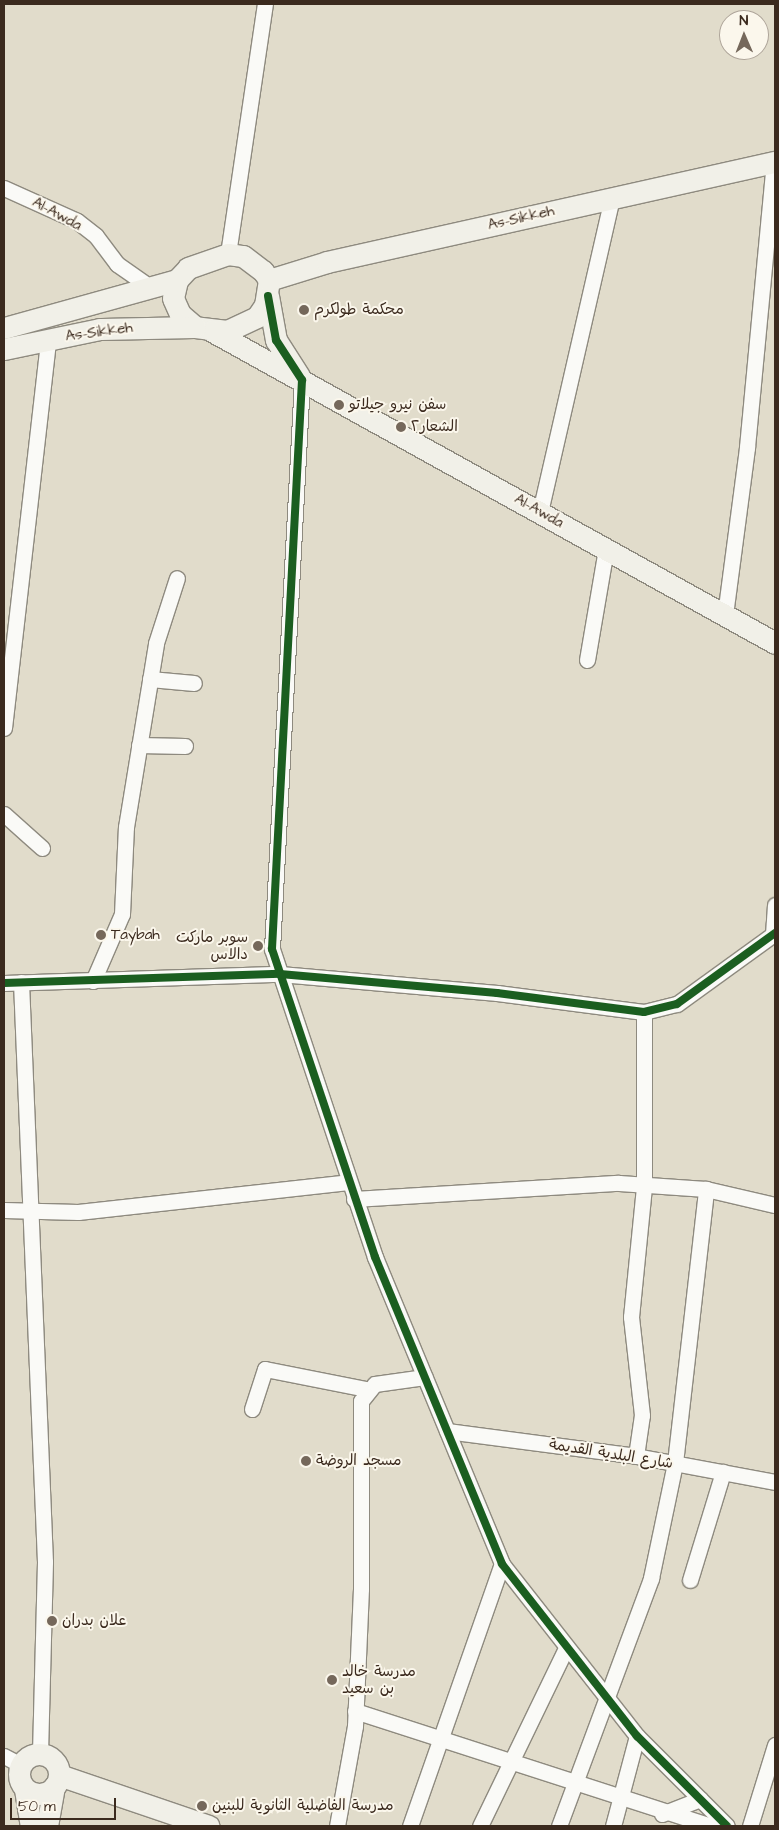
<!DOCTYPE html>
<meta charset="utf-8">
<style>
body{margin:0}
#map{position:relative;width:779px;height:1830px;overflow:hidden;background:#e1dccb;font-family:"Architects Daughter","Playpen Sans Arabic",sans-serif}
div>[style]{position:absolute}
.roads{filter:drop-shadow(1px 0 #8e8a7f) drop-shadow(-1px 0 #8e8a7f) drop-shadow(0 1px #8e8a7f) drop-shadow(0 -1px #8e8a7f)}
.street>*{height:15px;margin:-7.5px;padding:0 7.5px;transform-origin:7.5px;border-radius:7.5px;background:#fafaf7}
.secondary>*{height:21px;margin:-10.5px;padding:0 10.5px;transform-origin:10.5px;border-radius:10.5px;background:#f1f0e8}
.secondary>.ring{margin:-10.5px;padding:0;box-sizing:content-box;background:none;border:21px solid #f1f0e8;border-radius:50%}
.cycleway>*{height:8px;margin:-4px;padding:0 4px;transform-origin:4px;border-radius:4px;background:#1b5e20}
.dots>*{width:14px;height:14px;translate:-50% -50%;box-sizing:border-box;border:2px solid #fbf7ec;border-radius:50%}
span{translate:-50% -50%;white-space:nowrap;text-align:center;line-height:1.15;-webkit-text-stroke:4px #fbf7ec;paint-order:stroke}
.street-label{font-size:15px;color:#3b2a1e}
.poi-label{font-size:15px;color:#3b2a1e}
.left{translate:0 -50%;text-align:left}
.right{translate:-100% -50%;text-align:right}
.frame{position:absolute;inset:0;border:5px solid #3b2a1e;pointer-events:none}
.north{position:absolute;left:719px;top:10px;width:50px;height:50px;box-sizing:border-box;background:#fbf7ec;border:1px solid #aea59a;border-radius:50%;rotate:359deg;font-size:14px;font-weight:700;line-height:20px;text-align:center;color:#3b2a1e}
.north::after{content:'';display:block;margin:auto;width:18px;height:22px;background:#75685b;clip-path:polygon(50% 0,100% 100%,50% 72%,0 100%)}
.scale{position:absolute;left:10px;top:1798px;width:106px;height:22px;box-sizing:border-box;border:2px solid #3b2a1e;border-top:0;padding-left:6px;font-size:15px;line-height:18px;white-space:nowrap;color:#3b2a1e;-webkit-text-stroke:4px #fbf7ec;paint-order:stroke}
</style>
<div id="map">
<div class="roads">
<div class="street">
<i style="left:4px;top:188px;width:80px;rotate:24.3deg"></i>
<i style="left:77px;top:221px;width:24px;rotate:38deg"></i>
<i style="left:96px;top:236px;width:35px;rotate:53deg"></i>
<i style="left:117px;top:264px;width:40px;rotate:34.9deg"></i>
<i style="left:228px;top:254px;width:253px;rotate:-81.6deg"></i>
<i style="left:302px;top:380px;width:570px;rotate:93.02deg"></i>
<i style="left:272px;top:949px;width:325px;rotate:71.5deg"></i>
<i style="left:375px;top:1257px;width:332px;rotate:67.5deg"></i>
<i style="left:502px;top:1564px;width:219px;rotate:51.9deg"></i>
<i style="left:637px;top:1736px;width:127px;rotate:45deg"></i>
<i style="left:540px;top:512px;width:322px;rotate:-77.1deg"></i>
<i style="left:725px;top:615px;width:169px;rotate:-82.5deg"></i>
<i style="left:747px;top:447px;width:286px;rotate:-84.6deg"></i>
<i style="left:587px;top:660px;width:113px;rotate:-80.3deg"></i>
<i style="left:150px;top:679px;width:44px;rotate:5.2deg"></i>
<i style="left:4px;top:728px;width:391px;rotate:-83.5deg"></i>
<i style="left:139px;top:745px;width:46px;rotate:1.2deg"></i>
<i style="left:4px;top:814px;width:51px;rotate:41.8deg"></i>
<i style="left:773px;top:934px;width:29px;rotate:-86deg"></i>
<i style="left:93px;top:981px;width:73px;rotate:-66.6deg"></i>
<i style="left:122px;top:914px;width:87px;rotate:-87.4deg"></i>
<i style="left:126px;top:827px;width:186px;rotate:-80.7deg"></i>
<i style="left:156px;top:643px;width:68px;rotate:-72.1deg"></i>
<i style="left:21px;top:982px;width:580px;rotate:87.63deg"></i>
<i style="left:45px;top:1562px;width:191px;rotate:91.5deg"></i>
<i style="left:4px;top:983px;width:276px;rotate:-1.9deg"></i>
<i style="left:280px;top:974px;width:218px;rotate:5deg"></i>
<i style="left:497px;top:993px;width:148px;rotate:7.4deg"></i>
<i style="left:644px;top:1012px;width:34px;rotate:-14deg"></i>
<i style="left:677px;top:1004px;width:121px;rotate:-35.9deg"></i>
<i style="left:354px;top:1199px;width:265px;rotate:-3.5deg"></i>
<i style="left:619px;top:1183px;width:87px;rotate:3.9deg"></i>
<i style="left:706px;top:1189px;width:71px;rotate:13.1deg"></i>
<i style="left:4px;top:1210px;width:74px;rotate:1.5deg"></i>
<i style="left:78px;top:1212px;width:272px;rotate:-6.3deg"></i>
<i style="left:252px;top:1409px;width:42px;rotate:-72deg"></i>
<i style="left:265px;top:1369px;width:103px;rotate:11.2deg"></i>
<i style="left:447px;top:1431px;width:191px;rotate:7.5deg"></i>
<i style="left:636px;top:1456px;width:141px;rotate:10.6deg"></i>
<i style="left:636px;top:1456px;width:41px;rotate:-81.7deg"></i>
<i style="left:642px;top:1415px;width:99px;rotate:-96.4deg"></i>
<i style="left:631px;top:1317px;width:132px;rotate:-84.3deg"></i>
<i style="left:644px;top:1186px;width:174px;rotate:-90deg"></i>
<i style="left:690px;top:1580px;width:113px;rotate:-73deg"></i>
<i style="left:355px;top:1711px;width:373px;rotate:17.9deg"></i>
<i style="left:4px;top:1756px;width:19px;rotate:28deg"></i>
<i style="left:662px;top:1814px;width:41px;rotate:-21.5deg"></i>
<i style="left:337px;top:1826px;width:102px;rotate:-79.8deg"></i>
<i style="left:355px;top:1726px;width:137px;rotate:-87.5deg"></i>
<i style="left:361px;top:1589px;width:188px;rotate:-90deg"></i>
<i style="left:361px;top:1401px;width:22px;rotate:-51deg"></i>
<i style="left:375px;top:1384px;width:50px;rotate:-8deg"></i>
<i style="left:410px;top:1826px;width:278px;rotate:-70.7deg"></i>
<i style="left:480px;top:1826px;width:198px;rotate:-64.2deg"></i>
<i style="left:559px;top:1826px;width:265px;rotate:-69.6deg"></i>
<i style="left:651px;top:1578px;width:117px;rotate:-78.2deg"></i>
<i style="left:675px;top:1463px;width:276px;rotate:-83.5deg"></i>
<i style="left:613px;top:1826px;width:93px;rotate:-75.1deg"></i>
<i style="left:750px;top:1826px;width:85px;rotate:-72.8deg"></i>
</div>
<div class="secondary">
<i style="left:228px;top:254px;width:15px;rotate:8deg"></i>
<i style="left:243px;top:256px;width:25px;rotate:37deg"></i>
<i style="left:263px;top:271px;width:11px;rotate:56deg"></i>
<i style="left:269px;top:280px;width:25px;rotate:99deg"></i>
<i style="left:265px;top:305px;width:14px;rotate:124deg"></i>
<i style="left:257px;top:317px;width:33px;rotate:155deg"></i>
<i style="left:227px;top:331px;width:32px;rotate:-173deg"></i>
<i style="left:195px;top:327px;width:20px;rotate:-139deg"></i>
<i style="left:180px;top:314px;width:17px;rotate:-114deg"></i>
<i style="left:173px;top:298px;width:18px;rotate:-77deg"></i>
<i style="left:177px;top:280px;width:16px;rotate:-47deg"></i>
<i style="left:188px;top:268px;width:42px;rotate:-19.3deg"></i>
<i style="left:269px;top:280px;width:61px;rotate:-17.2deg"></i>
<i style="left:327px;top:262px;width:459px;rotate:-12.6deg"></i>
<i style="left:268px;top:296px;width:45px;rotate:79.7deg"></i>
<i style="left:276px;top:340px;width:43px;rotate:57.4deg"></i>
<i style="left:4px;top:328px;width:180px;rotate:-15.5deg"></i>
<i style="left:212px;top:331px;width:644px;rotate:28.99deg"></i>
<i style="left:4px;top:349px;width:98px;rotate:-11.8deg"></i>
<i style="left:100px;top:329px;width:95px;rotate:-1.2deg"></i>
<i class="ring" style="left:19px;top:1754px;width:19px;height:19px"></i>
<i style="left:59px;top:1775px;width:158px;rotate:18.8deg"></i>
<i style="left:25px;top:1789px;width:37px;rotate:81deg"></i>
<i style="left:47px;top:1826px;width:40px;rotate:-80deg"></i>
</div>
</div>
<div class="cycleway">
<i style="left:268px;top:296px;width:45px;rotate:79.7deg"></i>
<i style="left:276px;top:340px;width:48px;rotate:57deg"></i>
<i style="left:302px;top:380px;width:570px;rotate:93.02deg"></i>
<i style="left:272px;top:949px;width:325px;rotate:71.5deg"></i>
<i style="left:375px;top:1257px;width:332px;rotate:67.5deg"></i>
<i style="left:502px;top:1564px;width:219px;rotate:51.9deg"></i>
<i style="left:637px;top:1736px;width:127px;rotate:45deg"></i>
<i style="left:4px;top:983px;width:276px;rotate:-1.9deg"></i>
<i style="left:280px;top:974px;width:218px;rotate:5deg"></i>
<i style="left:497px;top:993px;width:148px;rotate:7.4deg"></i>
<i style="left:644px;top:1012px;width:34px;rotate:-14deg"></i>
<i style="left:677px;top:1004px;width:121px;rotate:-35.9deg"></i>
</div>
<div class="dots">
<i style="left:304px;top:310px;background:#75685b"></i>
<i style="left:339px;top:405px;background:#75685b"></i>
<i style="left:401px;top:427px;background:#75685b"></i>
<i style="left:101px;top:935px;background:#75685b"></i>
<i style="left:258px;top:946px;background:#75685b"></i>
<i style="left:306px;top:1461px;background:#75685b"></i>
<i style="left:52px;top:1621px;background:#75685b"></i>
<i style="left:332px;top:1680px;background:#75685b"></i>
<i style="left:202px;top:1806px;background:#75685b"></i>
</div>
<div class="street-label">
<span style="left:57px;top:214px;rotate:28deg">Al-Awda</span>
<span style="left:521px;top:218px;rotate:-13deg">As-Sikkeh</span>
<span style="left:99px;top:332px;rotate:-8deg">As-Sikkeh</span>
<span style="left:539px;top:511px;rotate:29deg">Al-Awda</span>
<span style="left:611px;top:1454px;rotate:9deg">شارع البلدية القديمة</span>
</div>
<div class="poi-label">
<span class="left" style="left:314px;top:310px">محكمة طولكرم</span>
<span class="left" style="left:349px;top:405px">سفن نيرو جيلاتو</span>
<span class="left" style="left:411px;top:427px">الشعار٢</span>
<span class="left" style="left:111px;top:935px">Taybah</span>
<span class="right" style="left:248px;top:946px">سوبر ماركت<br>دالاس</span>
<span class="left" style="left:316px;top:1461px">مسجد الروضة</span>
<span class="left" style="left:62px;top:1621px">علان بدران</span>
<span class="left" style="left:342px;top:1680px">مدرسة خالد<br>بن سعيد</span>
<span class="left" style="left:212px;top:1806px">مدرسة الفاضلية الثانوية للبنين</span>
</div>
<div class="frame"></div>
<div class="north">N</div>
<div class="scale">50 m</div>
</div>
